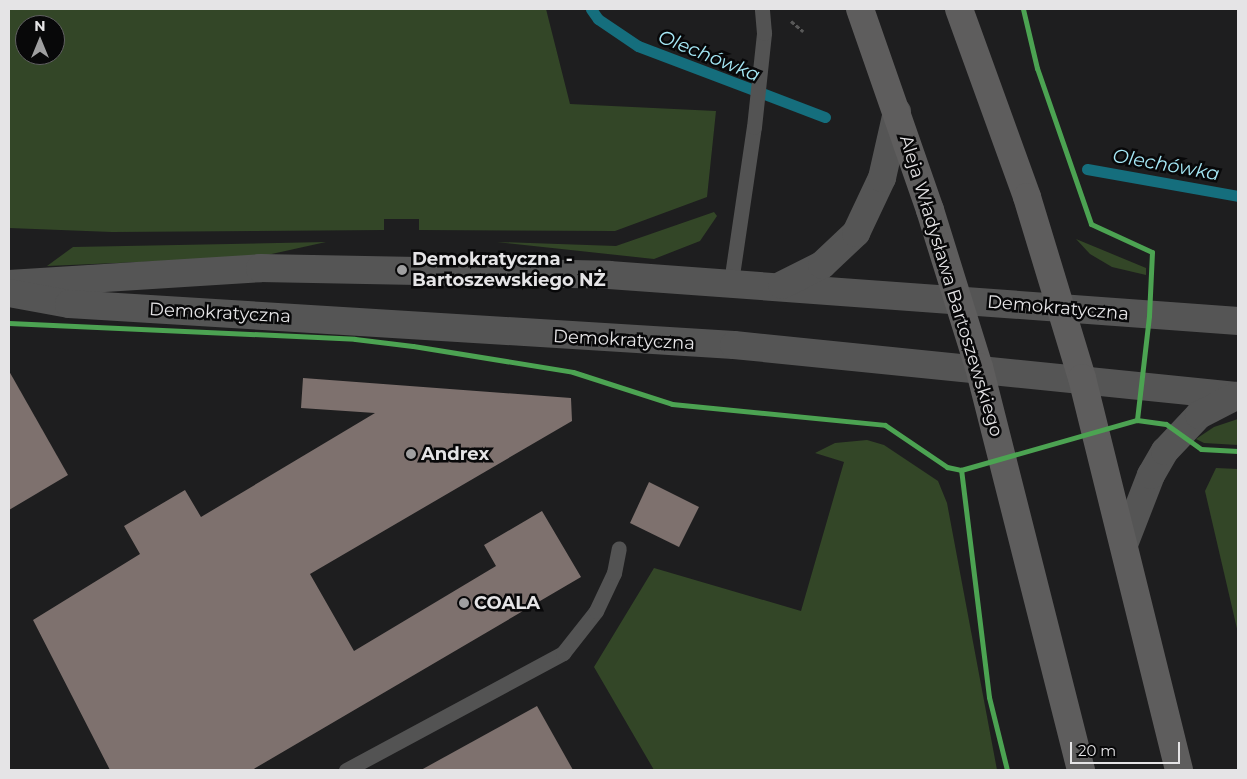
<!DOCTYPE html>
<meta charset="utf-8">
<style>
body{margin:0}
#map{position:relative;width:1247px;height:779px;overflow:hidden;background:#1e1e1f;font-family:Montserrat,sans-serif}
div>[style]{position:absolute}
.green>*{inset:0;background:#334627}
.stream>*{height:11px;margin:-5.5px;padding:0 5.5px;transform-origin:5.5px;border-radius:5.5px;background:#156e7d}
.building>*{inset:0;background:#7e716e}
.path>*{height:3px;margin-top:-1.5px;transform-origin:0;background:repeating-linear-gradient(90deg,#585858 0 4px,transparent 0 6.5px)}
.lane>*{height:15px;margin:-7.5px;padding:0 7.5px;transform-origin:7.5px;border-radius:7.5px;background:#535353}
.secondary>*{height:28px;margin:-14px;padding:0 14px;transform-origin:14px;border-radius:14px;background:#555}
.primary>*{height:28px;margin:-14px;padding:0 14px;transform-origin:14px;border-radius:14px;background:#5e5d5d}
.cycleway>*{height:5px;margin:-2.5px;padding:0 2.5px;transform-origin:2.5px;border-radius:2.5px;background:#4ca352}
.dots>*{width:14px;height:14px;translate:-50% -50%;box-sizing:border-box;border:2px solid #080809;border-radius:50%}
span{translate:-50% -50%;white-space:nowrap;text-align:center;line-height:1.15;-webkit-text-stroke:5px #080809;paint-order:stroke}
.poi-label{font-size:18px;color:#e5e4e6;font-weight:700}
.left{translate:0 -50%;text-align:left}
.street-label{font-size:18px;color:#e5e4e6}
.water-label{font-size:19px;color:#a6e9f7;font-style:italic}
.frame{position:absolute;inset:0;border:10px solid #e5e4e6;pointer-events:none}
.north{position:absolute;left:15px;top:15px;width:50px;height:50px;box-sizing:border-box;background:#080809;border:1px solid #606061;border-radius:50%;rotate:0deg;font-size:14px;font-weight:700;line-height:20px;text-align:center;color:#e5e4e6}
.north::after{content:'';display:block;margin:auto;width:18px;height:22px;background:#9f9fa0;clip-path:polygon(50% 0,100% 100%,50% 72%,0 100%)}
.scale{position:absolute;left:1070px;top:742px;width:110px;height:22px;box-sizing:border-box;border:2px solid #e5e4e6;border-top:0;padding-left:6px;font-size:15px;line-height:18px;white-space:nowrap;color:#e5e4e6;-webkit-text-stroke:4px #080809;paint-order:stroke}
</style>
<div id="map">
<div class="green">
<i style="clip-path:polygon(evenodd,9px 9px,546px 9px,570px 104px,716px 111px,707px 197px,615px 231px,419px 230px,419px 219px,384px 219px,384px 230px,112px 232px,9px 228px,9px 9px,25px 25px,55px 25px,55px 55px,25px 55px,25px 25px)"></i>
<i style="clip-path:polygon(714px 212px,717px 216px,700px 241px,654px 259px,497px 242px,616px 246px)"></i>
<i style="clip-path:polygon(1076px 239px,1146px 268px,1146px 275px,1112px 267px,1090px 254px)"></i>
<i style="clip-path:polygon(326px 242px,258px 257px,47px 266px,73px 247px)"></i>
<i style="clip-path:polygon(1238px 419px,1238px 445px,1204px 443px,1196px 439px,1214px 427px)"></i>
<i style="clip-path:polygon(867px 440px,884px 445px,938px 481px,947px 503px,997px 770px,654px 770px,594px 667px,654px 568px,801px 611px,844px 462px,815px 453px,835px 443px)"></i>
<i style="clip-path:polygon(1216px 468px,1238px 469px,1238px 633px,1205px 491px)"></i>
</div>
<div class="stream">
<i style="left:591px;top:9px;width:12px;rotate:55deg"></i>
<i style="left:598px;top:19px;width:48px;rotate:34deg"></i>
<i style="left:638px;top:46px;width:200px;rotate:20.8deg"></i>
<i style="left:1087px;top:169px;width:153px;rotate:10.1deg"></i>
</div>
<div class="building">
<i style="clip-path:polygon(9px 371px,68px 475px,9px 510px)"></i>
<i style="clip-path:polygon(303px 378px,571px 398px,572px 421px,310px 574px,354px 651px,496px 566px,484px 545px,542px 511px,581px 577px,252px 770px,110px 770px,33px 620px,140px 554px,124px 526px,185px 490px,201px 517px,375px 413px,301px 408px)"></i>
<i style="clip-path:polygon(649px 482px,699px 507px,679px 547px,630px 523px)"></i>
<i style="clip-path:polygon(537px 706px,573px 770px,421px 770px)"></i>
</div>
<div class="path">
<i style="left:791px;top:21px;width:16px;rotate:40deg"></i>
</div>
<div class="lane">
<i style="left:731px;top:282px;width:157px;rotate:-81.6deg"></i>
<i style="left:754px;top:127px;width:95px;rotate:-83.9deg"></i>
<i style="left:764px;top:33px;width:24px;rotate:-95deg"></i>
<i style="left:346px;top:770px;width:247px;rotate:-28.3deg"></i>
<i style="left:563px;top:653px;width:53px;rotate:-51.8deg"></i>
<i style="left:596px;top:611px;width:42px;rotate:-64.7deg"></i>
<i style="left:614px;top:573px;width:25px;rotate:-79deg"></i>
</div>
<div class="secondary">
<i style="left:9px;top:284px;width:252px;rotate:-3.6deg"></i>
<i style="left:260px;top:268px;width:349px;rotate:1.1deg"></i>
<i style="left:609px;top:275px;width:631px;rotate:4.18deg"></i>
<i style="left:782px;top:285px;width:45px;rotate:-26.6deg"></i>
<i style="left:822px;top:265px;width:47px;rotate:-43.3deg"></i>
<i style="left:856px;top:233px;width:61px;rotate:-64.7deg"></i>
<i style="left:882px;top:178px;width:68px;rotate:-77.2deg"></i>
<i style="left:9px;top:293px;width:61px;rotate:10.4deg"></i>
<i style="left:69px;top:304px;width:666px;rotate:3.53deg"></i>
<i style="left:734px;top:345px;width:507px;rotate:5.78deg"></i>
<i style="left:1125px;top:542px;width:72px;rotate:-68.8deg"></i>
<i style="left:1151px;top:475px;width:28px;rotate:-60deg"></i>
<i style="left:1165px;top:451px;width:50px;rotate:-46.6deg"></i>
<i style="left:1199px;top:415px;width:42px;rotate:-27.2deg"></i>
</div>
<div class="primary">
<i style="left:860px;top:9px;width:213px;rotate:70.8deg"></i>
<i style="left:930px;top:210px;width:164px;rotate:72.7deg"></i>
<i style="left:979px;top:367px;width:416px;rotate:75.8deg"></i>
<i style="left:959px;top:9px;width:200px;rotate:70.1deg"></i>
<i style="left:1027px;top:197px;width:189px;rotate:73.1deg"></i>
<i style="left:1082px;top:378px;width:404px;rotate:76.1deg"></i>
</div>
<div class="cycleway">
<i style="left:1023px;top:9px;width:61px;rotate:76.7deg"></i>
<i style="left:1037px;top:68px;width:165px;rotate:70.9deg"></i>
<i style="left:1091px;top:224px;width:67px;rotate:24.7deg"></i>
<i style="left:1152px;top:252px;width:64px;rotate:92.7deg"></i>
<i style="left:1149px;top:316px;width:105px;rotate:96.6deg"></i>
<i style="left:9px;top:323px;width:346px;rotate:2.6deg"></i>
<i style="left:355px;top:339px;width:58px;rotate:6.9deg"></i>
<i style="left:413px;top:346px;width:162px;rotate:9.2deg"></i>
<i style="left:573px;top:372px;width:104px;rotate:17.9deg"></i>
<i style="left:672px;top:404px;width:214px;rotate:5.6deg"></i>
<i style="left:885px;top:425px;width:75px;rotate:34.1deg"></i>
<i style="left:947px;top:467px;width:14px;rotate:12deg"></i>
<i style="left:1007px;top:770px;width:75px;rotate:-103.9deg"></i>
<i style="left:989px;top:697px;width:229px;rotate:-97deg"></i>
<i style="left:961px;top:470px;width:183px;rotate:-15.9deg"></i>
<i style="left:1137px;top:420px;width:29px;rotate:8deg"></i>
<i style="left:1166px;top:424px;width:43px;rotate:35.5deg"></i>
<i style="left:1201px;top:449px;width:37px;rotate:3deg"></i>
</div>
<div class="dots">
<i style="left:402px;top:270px;background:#9f9fa0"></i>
<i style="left:411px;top:454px;background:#9f9fa0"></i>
<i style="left:464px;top:603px;background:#9f9fa0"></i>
</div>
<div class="poi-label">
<span class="left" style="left:412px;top:270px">Demokratyczna -<br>Bartoszewskiego NŻ</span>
<span class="left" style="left:421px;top:454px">Andrex</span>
<span class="left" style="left:474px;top:603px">COALA</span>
</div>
<div class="street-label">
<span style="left:951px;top:286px;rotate:73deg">Aleja Władysława Bartoszewskiego</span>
<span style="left:1058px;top:308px;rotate:5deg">Demokratyczna</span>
<span style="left:220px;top:313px;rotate:3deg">Demokratyczna</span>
<span style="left:624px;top:340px;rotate:3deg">Demokratyczna</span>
</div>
<div class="water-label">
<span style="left:709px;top:56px;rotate:22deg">Olechówka</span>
<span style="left:1166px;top:165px;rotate:10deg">Olechówka</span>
</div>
<div class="frame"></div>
<div class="north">N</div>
<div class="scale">20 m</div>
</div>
